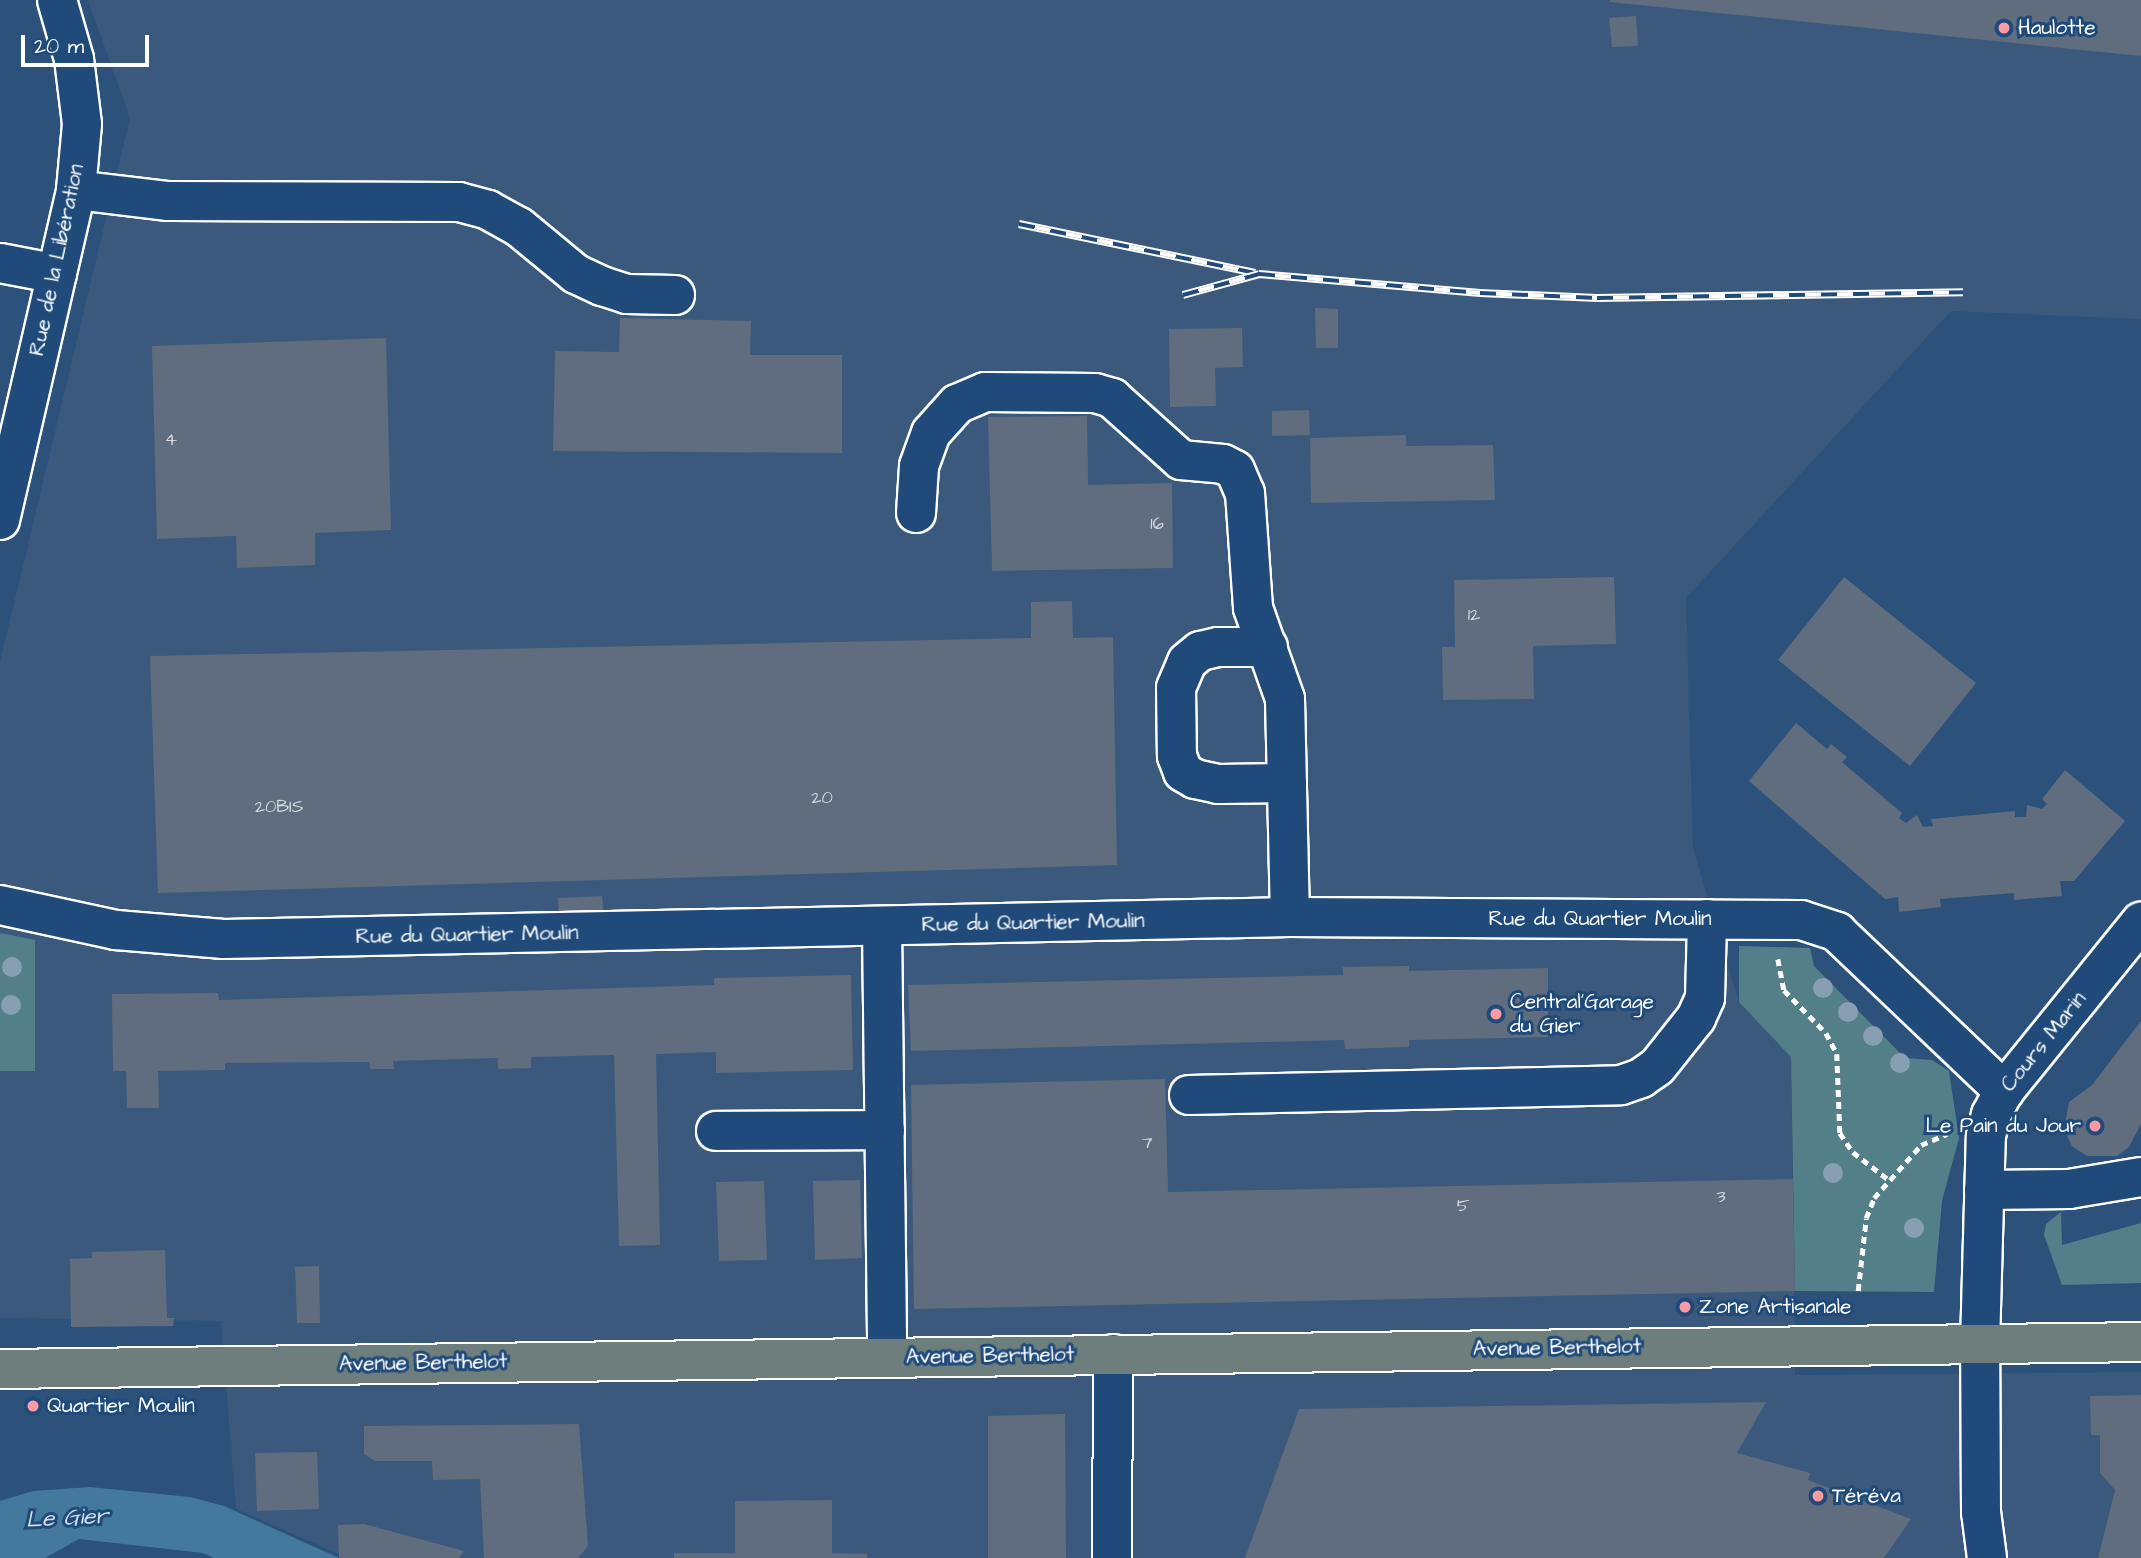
<!DOCTYPE html>
<meta charset="utf-8">
<style>
body{margin:0}
#map{position:relative;width:2141px;height:1558px;overflow:hidden;background:#2c517b;font-family:"Architects Daughter",sans-serif}
div>[style]{position:absolute}
.built>*{inset:0;background:#3b597c}
.green>*{inset:0;background:#538088}
.water>*{inset:0;background:#42799d}
.building>*{inset:0;background:#5f6d7f}
.path>*{height:4.5px;margin-top:-2.25px;transform-origin:0;background:repeating-linear-gradient(90deg,#fff 0 7px,transparent 0 12px)}
.roads{filter:drop-shadow(2px 0 #fff) drop-shadow(-2px 0 #fff) drop-shadow(0 2px #fff) drop-shadow(0 -2px #fff)}
.minor>*{height:38px;margin:-19px;padding:0 19px;transform-origin:19px;border-radius:19px;background:#1f4a7a}
.major>*{height:38px;margin:-19px;padding:0 19px;transform-origin:19px;border-radius:19px;background:#6d7e7c}
.rail>*{height:8px;margin-top:-4px;transform-origin:0;background:repeating-linear-gradient(90deg,#1f4a7a 0 16px,#fff 0 32px);box-sizing:border-box;border-block:2px solid #fff}
.trees>*{width:20px;height:20px;margin:-10px;border-radius:50%;background:#889fb3}
.dots>*{width:19px;height:19px;translate:-50% -50%;box-sizing:border-box;border:4px solid #1f4a7a;border-radius:50%}
span{translate:-50% -50%;white-space:nowrap;text-align:center;line-height:1.15;-webkit-text-stroke:6px #1f4a7a;paint-order:stroke}
.number-label{font-size:18px;color:#d7dadf}
.number-label span{-webkit-text-stroke-width:0}
.poi-label{font-size:21px;color:#fff}
.left{translate:0 -50%;text-align:left}
.right{translate:-100% -50%;text-align:right}
.street-label{font-size:21px;color:#fff}
.water-label{font-size:23px;color:#d0dee6;font-style:italic}
.scale{position:absolute;left:21px;top:35px;width:128px;height:32px;box-sizing:border-box;border:4px solid #fff;border-top:0;padding-left:9px;font-size:21px;line-height:24px;white-space:nowrap;color:#fff;-webkit-text-stroke:5px #1f4a7a;paint-order:stroke}
</style>
<div id="map">
<div class="built">
<i style="clip-path:polygon(88px 0,2141px 0,2141px 319px,1951px 311px,1686px 598px,1693px 848px,1739px 1002px,1791px 1056px,1795px 1375px,2141px 1372px,2141px 1558px,348px 1558px,236px 1509px,221px 1321px,0 1318px,0 662px,130px 118px)"></i>
</div>
<div class="green">
<i style="clip-path:polygon(0 933px,35px 940px,35px 1071px,0 1071px)"></i>
<i style="clip-path:polygon(1739px 946px,1810px 948px,1814px 966px,1905px 1058px,1932px 1060px,1949px 1071px,1959px 1138px,1942px 1201px,1934px 1292px,1795px 1291px,1791px 1057px,1739px 1002px)"></i>
<i style="clip-path:polygon(2061px 1212px,2062px 1245px,2141px 1223px,2141px 1283px,2062px 1285px,2044px 1235px,2046px 1224px)"></i>
</div>
<div class="water">
<i style="clip-path:polygon(90px 1487px,190px 1497px,224px 1506px,339px 1558px,214px 1558px,203px 1553px,79px 1539px,45px 1558px,0 1558px,0 1501px,33px 1491px)"></i>
</div>
<div class="building">
<i style="clip-path:polygon(1610px 0,2141px 0,2141px 56px,1610px 2px)"></i>
<i style="clip-path:polygon(1636px 16px,1638px 46px,1612px 47px,1609px 18px)"></i>
<i style="clip-path:polygon(1315px 308px,1338px 309px,1338px 348px,1316px 348px)"></i>
<i style="clip-path:polygon(620px 318px,751px 321px,750px 355px,842px 355px,842px 453px,553px 451px,555px 351px,619px 352px)"></i>
<i style="clip-path:polygon(1242px 328px,1243px 367px,1215px 368px,1216px 406px,1170px 407px,1169px 329px)"></i>
<i style="clip-path:polygon(386px 338px,391px 530px,315px 533px,315px 565px,237px 568px,236px 536px,157px 539px,152px 346px)"></i>
<i style="clip-path:polygon(1309px 410px,1310px 435px,1272px 436px,1272px 411px)"></i>
<i style="clip-path:polygon(1087px 416px,1088px 485px,1172px 483px,1173px 568px,992px 571px,988px 417px)"></i>
<i style="clip-path:polygon(1406px 435px,1406px 446px,1493px 445px,1495px 500px,1311px 503px,1310px 438px)"></i>
<i style="clip-path:polygon(1614px 577px,1616px 644px,1533px 646px,1534px 699px,1443px 700px,1442px 647px,1455px 647px,1454px 580px)"></i>
<i style="clip-path:polygon(1844px 577px,1976px 683px,1910px 766px,1778px 660px)"></i>
<i style="clip-path:polygon(1072px 601px,1073px 638px,1113px 637px,1117px 865px,158px 893px,150px 656px,1031px 638px,1031px 602px)"></i>
<i style="clip-path:polygon(1796px 723px,1827px 749px,1831px 744px,1847px 757px,1842px 762px,1902px 813px,1899px 818px,1906px 823px,1917px 815px,1923px 827px,1933px 826px,1931px 819px,2015px 811px,2015px 817px,2026px 817px,2027px 805px,2042px 809px,2047px 804px,2042px 799px,2065px 770px,2125px 821px,2074px 881px,2060px 881px,2062px 896px,2014px 900px,2014px 893px,1940px 899px,1941px 907px,1899px 912px,1898px 897px,1885px 899px,1749px 781px)"></i>
<i style="clip-path:polygon(602px 896px,604px 919px,559px 920px,558px 898px)"></i>
<i style="clip-path:polygon(1409px 966px,1409px 971px,1548px 968px,1548px 1037px,1409px 1040px,1409px 1047px,1345px 1049px,1344px 1040px,911px 1051px,908px 985px,1343px 975px,1343px 967px)"></i>
<i style="clip-path:polygon(851px 975px,853px 1070px,716px 1073px,716px 1052px,656px 1054px,660px 1245px,619px 1246px,614px 1055px,531px 1057px,531px 1068px,498px 1069px,498px 1058px,393px 1061px,394px 1069px,370px 1069px,369px 1062px,225px 1063px,225px 1070px,158px 1071px,159px 1108px,127px 1108px,126px 1071px,113px 1071px,112px 994px,218px 993px,219px 1000px,714px 985px,714px 978px)"></i>
<i style="clip-path:polygon(2141px 1021px,2141px 1124px,2129px 1147px,2117px 1156px,2087px 1156px,2072px 1146px,2064px 1129px,2069px 1102px,2092px 1085px)"></i>
<i style="clip-path:polygon(1165px 1079px,1168px 1192px,1793px 1179px,1795px 1291px,914px 1309px,911px 1085px)"></i>
<i style="clip-path:polygon(860px 1180px,862px 1258px,815px 1260px,813px 1181px)"></i>
<i style="clip-path:polygon(764px 1181px,767px 1260px,719px 1261px,716px 1182px)"></i>
<i style="clip-path:polygon(165px 1250px,167px 1318px,174px 1318px,173px 1326px,71px 1327px,70px 1259px,92px 1258px,92px 1252px)"></i>
<i style="clip-path:polygon(319px 1266px,320px 1323px,297px 1323px,295px 1267px)"></i>
<i style="clip-path:polygon(2141px 1395px,2141px 1558px,2098px 1558px,2115px 1490px,2100px 1473px,2100px 1435px,2091px 1435px,2090px 1396px)"></i>
<i style="clip-path:polygon(1766px 1402px,1737px 1453px,1810px 1473px,1808px 1480px,1911px 1519px,1884px 1558px,1245px 1558px,1299px 1409px)"></i>
<i style="clip-path:polygon(1065px 1414px,1066px 1558px,988px 1558px,988px 1416px)"></i>
<i style="clip-path:polygon(579px 1424px,588px 1546px,578px 1558px,484px 1558px,480px 1479px,433px 1480px,432px 1461px,375px 1461px,364px 1454px,364px 1426px)"></i>
<i style="clip-path:polygon(317px 1452px,319px 1509px,257px 1511px,255px 1453px)"></i>
<i style="clip-path:polygon(832px 1500px,832px 1553px,867px 1554px,867px 1558px,674px 1558px,674px 1553px,735px 1553px,735px 1501px)"></i>
<i style="clip-path:polygon(364px 1524px,464px 1551px,459px 1558px,339px 1558px,338px 1525px)"></i>
</div>
<div class="path">
<i style="left:1778px;top:959px;width:32px;rotate:79deg"></i>
<i style="left:1784px;top:990px;width:60px;rotate:45.7deg"></i>
<i style="left:1826px;top:1033px;width:24px;rotate:62deg"></i>
<i style="left:1837px;top:1054px;width:79px;rotate:87.8deg"></i>
<i style="left:1840px;top:1133px;width:23px;rotate:56deg"></i>
<i style="left:1853px;top:1152px;width:46px;rotate:37.9deg"></i>
<i style="left:1858px;top:1291px;width:73px;rotate:-83.7deg"></i>
<i style="left:1866px;top:1218px;width:22px;rotate:-68deg"></i>
<i style="left:1874px;top:1198px;width:71px;rotate:-48.4deg"></i>
<i style="left:1921px;top:1145px;width:28px;rotate:-23deg"></i>
</div>
<div class="roads">
<div class="minor">
<i style="left:76px;top:190px;width:93px;rotate:6.8deg"></i>
<i style="left:168px;top:201px;width:291px;rotate:0.2deg"></i>
<i style="left:459px;top:202px;width:30px;rotate:15deg"></i>
<i style="left:488px;top:210px;width:35px;rotate:29deg"></i>
<i style="left:519px;top:227px;width:74px;rotate:39.5deg"></i>
<i style="left:576px;top:274px;width:29px;rotate:25deg"></i>
<i style="left:602px;top:286px;width:26px;rotate:18deg"></i>
<i style="left:627px;top:294px;width:48px;rotate:1.2deg"></i>
<i style="left:0;top:263px;width:58px;rotate:10.9deg"></i>
<i style="left:916px;top:513px;width:47px;rotate:-86.3deg"></i>
<i style="left:919px;top:466px;width:35px;rotate:-70deg"></i>
<i style="left:931px;top:433px;width:39px;rotate:-48deg"></i>
<i style="left:957px;top:404px;width:30px;rotate:-23deg"></i>
<i style="left:985px;top:392px;width:110px;rotate:0.5deg"></i>
<i style="left:1095px;top:393px;width:18px;rotate:16deg"></i>
<i style="left:1112px;top:398px;width:93px;rotate:41.9deg"></i>
<i style="left:1181px;top:460px;width:42px;rotate:5.4deg"></i>
<i style="left:1223px;top:464px;width:13px;rotate:27deg"></i>
<i style="left:1235px;top:470px;width:25px;rotate:67deg"></i>
<i style="left:1245px;top:493px;width:115px;rotate:86deg"></i>
<i style="left:1253px;top:608px;width:96px;rotate:70.6deg"></i>
<i style="left:1285px;top:699px;width:218px;rotate:88.7deg"></i>
<i style="left:0;top:520px;width:339px;rotate:-77deg"></i>
<i style="left:76px;top:190px;width:66px;rotate:-84.8deg"></i>
<i style="left:82px;top:124px;width:65px;rotate:-97deg"></i>
<i style="left:74px;top:59px;width:61px;rotate:-106.1deg"></i>
<i style="left:1268px;top:647px;width:50px;rotate:180deg"></i>
<i style="left:1218px;top:647px;width:18px;rotate:167deg"></i>
<i style="left:1200px;top:651px;width:17px;rotate:140deg"></i>
<i style="left:1187px;top:662px;width:28px;rotate:113deg"></i>
<i style="left:1176px;top:688px;width:68px;rotate:89.2deg"></i>
<i style="left:1177px;top:756px;width:17px;rotate:69deg"></i>
<i style="left:1183px;top:772px;width:14px;rotate:30deg"></i>
<i style="left:1195px;top:779px;width:24px;rotate:12deg"></i>
<i style="left:1218px;top:784px;width:69px;rotate:-0.8deg"></i>
<i style="left:0;top:905px;width:119px;rotate:12.2deg"></i>
<i style="left:116px;top:930px;width:108px;rotate:4.8deg"></i>
<i style="left:224px;top:939px;width:1066px;rotate:-1.18deg"></i>
<i style="left:1290px;top:917px;width:511px;rotate:0.34deg"></i>
<i style="left:1801px;top:920px;width:38px;rotate:18deg"></i>
<i style="left:1837px;top:932px;width:231px;rotate:43.6deg"></i>
<i style="left:882px;top:926px;width:431px;rotate:89.3deg"></i>
<i style="left:1189px;top:1095px;width:432px;rotate:-1.3deg"></i>
<i style="left:1621px;top:1085px;width:21px;rotate:-19deg"></i>
<i style="left:1641px;top:1078px;width:19px;rotate:-35deg"></i>
<i style="left:1657px;top:1067px;width:63px;rotate:-51.5deg"></i>
<i style="left:1696px;top:1018px;width:22px;rotate:-66deg"></i>
<i style="left:1705px;top:998px;width:79px;rotate:-88.5deg"></i>
<i style="left:716px;top:1131px;width:169px;rotate:-0.3deg"></i>
<i style="left:1984px;top:1190px;width:85px;rotate:-0.7deg"></i>
<i style="left:2069px;top:1189px;width:73px;rotate:-9.5deg"></i>
<i style="left:1112px;top:1558px;width:204px;rotate:-89.7deg"></i>
<i style="left:1987px;top:1558px;width:46px;rotate:-97.4deg"></i>
<i style="left:1981px;top:1512px;width:167px;rotate:-90.3deg"></i>
<i style="left:1980px;top:1345px;width:209px;rotate:-88.4deg"></i>
<i style="left:1986px;top:1136px;width:22px;rotate:-77deg"></i>
<i style="left:1991px;top:1115px;width:27px;rotate:-62deg"></i>
<i style="left:2004px;top:1091px;width:218px;rotate:-51deg"></i>
</div>
<div class="major">
<i style="left:0;top:1369px;width:2141px;rotate:-0.72deg"></i>
</div>
</div>
<div class="rail">
<i style="left:1019px;top:224px;width:241px;rotate:11.7deg"></i>
<i style="left:1183px;top:295px;width:79px;rotate:-15.4deg"></i>
<i style="left:1259px;top:274px;width:222px;rotate:4.9deg"></i>
<i style="left:1480px;top:293px;width:117px;rotate:2.4deg"></i>
<i style="left:1597px;top:298px;width:366px;rotate:-0.9deg"></i>
</div>
<div class="trees">
<i style="left:12px;top:967px"></i>
<i style="left:1823px;top:988px"></i>
<i style="left:11px;top:1005px"></i>
<i style="left:1848px;top:1012px"></i>
<i style="left:1873px;top:1036px"></i>
<i style="left:1900px;top:1063px"></i>
<i style="left:1833px;top:1173px"></i>
<i style="left:1914px;top:1228px"></i>
</div>
<div class="dots">
<i style="left:2004px;top:28px;background:#ff9aa2"></i>
<i style="left:1496px;top:1014px;background:#ff9aa2"></i>
<i style="left:2095px;top:1126px;background:#ff9aa2"></i>
<i style="left:1685px;top:1307px;background:#ff9aa2"></i>
<i style="left:33px;top:1406px;background:#ff9aa2"></i>
<i style="left:1818px;top:1496px;background:#ff9aa2"></i>
</div>
<div class="number-label">
<span style="left:171px;top:440px">4</span>
<span style="left:1157px;top:524px">16</span>
<span style="left:1474px;top:615px">12</span>
<span style="left:822px;top:798px">20</span>
<span style="left:279px;top:807px">20BIS</span>
<span style="left:1147px;top:1143px">7</span>
<span style="left:1721px;top:1197px">3</span>
<span style="left:1463px;top:1206px">5</span>
</div>
<div class="poi-label">
<span class="left" style="left:2018px;top:28px">Haulotte</span>
<span class="left" style="left:1510px;top:1014px">Central'Garage<br>du Gier</span>
<span class="right" style="left:2081px;top:1126px">Le Pain du Jour</span>
<span class="left" style="left:1699px;top:1307px">Zone Artisanale</span>
<span class="left" style="left:47px;top:1406px">Quartier Moulin</span>
<span class="left" style="left:1832px;top:1496px">Téréva</span>
</div>
<div class="street-label">
<span style="left:57px;top:260px;rotate:-78deg">Rue de la Libération</span>
<span style="left:1600px;top:919px">Rue du Quartier Moulin</span>
<span style="left:1033px;top:923px;rotate:-1deg">Rue du Quartier Moulin</span>
<span style="left:467px;top:935px;rotate:-1deg">Rue du Quartier Moulin</span>
<span style="left:2044px;top:1042px;rotate:-51deg">Cours Marin</span>
<span style="left:1557px;top:1348px;rotate:-1deg">Avenue Berthelot</span>
<span style="left:990px;top:1356px;rotate:-1deg">Avenue Berthelot</span>
<span style="left:423px;top:1363px;rotate:-1deg">Avenue Berthelot</span>
</div>
<div class="water-label">
<span style="left:67px;top:1518px;rotate:-3deg">Le Gier</span>
</div>
<div class="scale">20 m</div>
</div>
